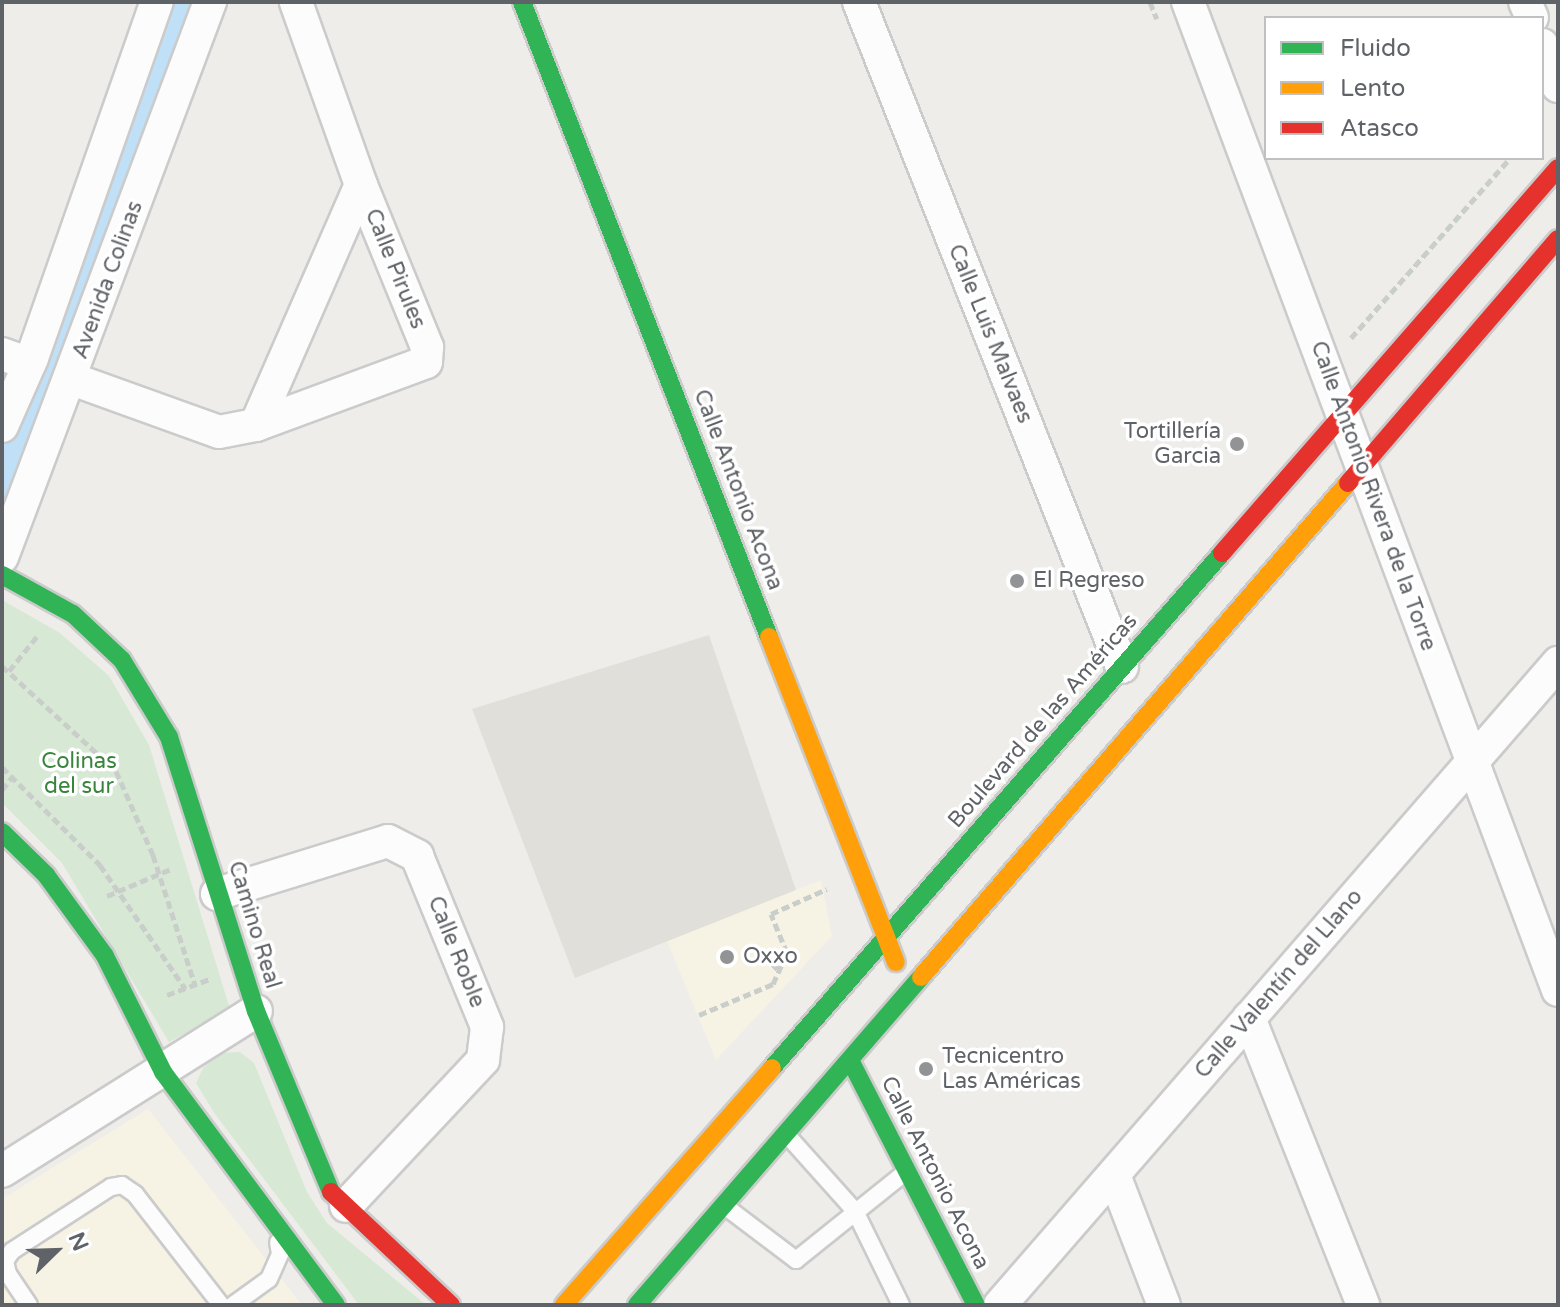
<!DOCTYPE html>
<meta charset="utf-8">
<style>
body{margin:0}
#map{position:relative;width:1560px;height:1307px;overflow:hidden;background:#eeede9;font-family:"Varela Round",sans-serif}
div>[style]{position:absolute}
.commercial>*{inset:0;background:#f6f2e4}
.education>*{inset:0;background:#e1dfd9}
.green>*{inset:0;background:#d7e9d5}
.canal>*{height:34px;margin:-17px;padding:0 17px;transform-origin:17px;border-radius:17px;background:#bfe0f6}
.path>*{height:5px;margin-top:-2.5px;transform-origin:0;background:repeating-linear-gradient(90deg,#cacecb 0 8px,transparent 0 12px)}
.roads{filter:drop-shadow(2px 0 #cbcbcb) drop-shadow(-2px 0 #cbcbcb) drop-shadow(0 2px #cbcbcb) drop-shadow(0 -2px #cbcbcb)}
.lane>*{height:16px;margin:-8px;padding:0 8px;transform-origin:8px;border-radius:8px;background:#fcfcfc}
.street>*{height:32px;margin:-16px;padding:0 16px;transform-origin:16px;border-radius:16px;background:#fcfcfc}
.fast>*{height:18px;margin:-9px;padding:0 9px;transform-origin:9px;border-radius:9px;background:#30b455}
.slow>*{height:18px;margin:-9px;padding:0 9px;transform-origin:9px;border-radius:9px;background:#ff9f0a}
.jam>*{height:18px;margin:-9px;padding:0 9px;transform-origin:9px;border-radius:9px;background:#e5322d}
.dots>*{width:22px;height:22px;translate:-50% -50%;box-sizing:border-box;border:4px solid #fff;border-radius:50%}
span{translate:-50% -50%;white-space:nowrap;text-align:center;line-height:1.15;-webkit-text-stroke:7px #fff;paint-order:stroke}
.street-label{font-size:22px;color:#5f6267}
.poi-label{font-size:22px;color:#5f6267}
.right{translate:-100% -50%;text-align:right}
.left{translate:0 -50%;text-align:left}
.park-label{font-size:22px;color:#38843b}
.frame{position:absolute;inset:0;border:4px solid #5f6267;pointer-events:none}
.legend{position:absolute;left:1264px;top:16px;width:280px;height:144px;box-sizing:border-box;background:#fff;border:2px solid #bfc0c2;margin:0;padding:10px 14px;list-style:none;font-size:24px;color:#5f6267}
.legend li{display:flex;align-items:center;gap:16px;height:40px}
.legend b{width:40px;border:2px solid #bfc0c2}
.north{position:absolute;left:16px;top:1211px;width:80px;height:80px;-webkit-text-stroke:6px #fff;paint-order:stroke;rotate:67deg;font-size:22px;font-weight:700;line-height:32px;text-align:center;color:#5f6267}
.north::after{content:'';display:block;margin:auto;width:28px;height:36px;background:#5f6267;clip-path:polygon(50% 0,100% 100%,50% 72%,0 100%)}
</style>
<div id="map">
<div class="commercial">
<i style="clip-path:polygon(821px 880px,832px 936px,716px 1060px,667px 941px)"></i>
<i style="clip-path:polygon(148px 1109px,302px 1305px,2px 1305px,2px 1199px)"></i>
</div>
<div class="education">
<i style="clip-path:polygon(709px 635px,796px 890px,575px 978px,472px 709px)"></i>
</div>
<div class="green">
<i style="clip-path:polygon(2px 600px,60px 633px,109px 676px,149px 745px,230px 1009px,169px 1042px,62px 863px,2px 803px)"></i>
<i style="clip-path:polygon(240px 1052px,254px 1063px,307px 1192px,327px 1223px,426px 1305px,359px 1305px,215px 1114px,196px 1083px,203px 1068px,220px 1053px)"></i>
</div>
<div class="canal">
<i style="left:2px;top:482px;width:513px;rotate:-69.34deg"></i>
</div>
<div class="path">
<i style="left:1150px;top:2px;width:18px;rotate:68deg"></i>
<i style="left:1351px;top:338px;width:240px;rotate:-48.5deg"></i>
<i style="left:2px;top:666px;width:155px;rotate:42.6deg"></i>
<i style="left:116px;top:771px;width:92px;rotate:66.2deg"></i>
<i style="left:153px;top:855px;width:137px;rotate:72.1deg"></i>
<i style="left:9px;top:671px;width:46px;rotate:-51.1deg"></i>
<i style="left:2px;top:767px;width:139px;rotate:45deg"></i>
<i style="left:100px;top:865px;width:150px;rotate:55.4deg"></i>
<i style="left:2px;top:790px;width:18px;rotate:-52deg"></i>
<i style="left:107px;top:896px;width:69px;rotate:-22.9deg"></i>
<i style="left:772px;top:963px;width:11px;rotate:49deg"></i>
<i style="left:167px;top:995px;width:46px;rotate:-20.4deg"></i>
<i style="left:699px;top:1015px;width:80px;rotate:-22.7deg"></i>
<i style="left:773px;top:984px;width:34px;rotate:-66deg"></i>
<i style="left:787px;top:953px;width:42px;rotate:-112.3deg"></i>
<i style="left:771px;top:914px;width:61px;rotate:-24.1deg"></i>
</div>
<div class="roads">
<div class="lane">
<i style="left:787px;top:1135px;width:102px;rotate:48.2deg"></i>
<i style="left:855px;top:1211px;width:105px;rotate:63.9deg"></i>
<i style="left:726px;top:1207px;width:88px;rotate:37.1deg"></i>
<i style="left:796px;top:1260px;width:141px;rotate:-38.7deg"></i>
<i style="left:29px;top:1305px;width:37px;rotate:-124deg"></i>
<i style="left:8px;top:1274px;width:13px;rotate:-103deg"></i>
<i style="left:5px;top:1261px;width:12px;rotate:-55deg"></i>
<i style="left:12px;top:1251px;width:118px;rotate:-32.9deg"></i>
<i style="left:111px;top:1187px;width:11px;rotate:-10deg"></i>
<i style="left:122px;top:1185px;width:16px;rotate:35deg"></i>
<i style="left:135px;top:1194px;width:140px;rotate:52.2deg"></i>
<i style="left:233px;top:1305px;width:44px;rotate:-35.8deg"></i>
<i style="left:269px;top:1279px;width:27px;rotate:-66deg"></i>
<i style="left:280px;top:1254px;width:12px;rotate:-99deg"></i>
</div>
<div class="street">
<i style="left:859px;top:2px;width:715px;rotate:68.42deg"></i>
<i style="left:1188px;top:2px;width:1055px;rotate:69.47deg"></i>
<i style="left:1525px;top:2px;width:17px;rotate:66deg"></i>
<i style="left:1542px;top:45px;width:44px;rotate:68.7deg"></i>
<i style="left:2px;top:354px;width:29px;rotate:20deg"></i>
<i style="left:72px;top:379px;width:156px;rotate:19.8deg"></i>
<i style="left:219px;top:432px;width:38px;rotate:-11deg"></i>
<i style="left:256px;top:425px;width:181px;rotate:-20.3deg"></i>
<i style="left:426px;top:362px;width:15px;rotate:-86deg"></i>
<i style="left:427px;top:347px;width:175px;rotate:-112.2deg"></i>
<i style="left:361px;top:185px;width:194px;rotate:-109.6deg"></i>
<i style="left:256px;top:425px;width:262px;rotate:-66.4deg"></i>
<i style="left:2px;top:426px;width:74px;rotate:-66.2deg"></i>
<i style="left:32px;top:358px;width:377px;rotate:-70.7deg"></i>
<i style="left:2px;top:557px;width:593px;rotate:-69.46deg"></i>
<i style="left:217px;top:894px;width:179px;rotate:-17.2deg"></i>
<i style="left:388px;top:841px;width:33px;rotate:27deg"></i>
<i style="left:417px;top:856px;width:185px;rotate:67.7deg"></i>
<i style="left:487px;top:1027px;width:33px;rotate:97deg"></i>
<i style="left:483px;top:1060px;width:200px;rotate:133.2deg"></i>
<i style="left:1249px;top:1018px;width:309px;rotate:68.3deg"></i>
<i style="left:2px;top:1171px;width:300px;rotate:-32.2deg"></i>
<i style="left:1114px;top:1175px;width:139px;rotate:69deg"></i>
<i style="left:1000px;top:1305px;width:851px;rotate:-49deg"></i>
</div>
<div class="fast">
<i style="left:522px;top:2px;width:681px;rotate:68.75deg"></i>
<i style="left:2px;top:575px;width:81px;rotate:28.8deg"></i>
<i style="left:73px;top:614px;width:67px;rotate:43.2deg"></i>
<i style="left:122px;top:660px;width:90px;rotate:58.6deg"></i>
<i style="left:169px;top:737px;width:287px;rotate:72.4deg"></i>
<i style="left:256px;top:1011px;width:196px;rotate:67.5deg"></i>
<i style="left:2px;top:832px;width:62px;rotate:44.3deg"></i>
<i style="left:46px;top:875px;width:100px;rotate:53.9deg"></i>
<i style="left:105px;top:956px;width:130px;rotate:63.4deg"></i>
<i style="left:163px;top:1072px;width:290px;rotate:53.4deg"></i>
<i style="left:851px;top:1062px;width:273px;rotate:62.8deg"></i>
<i style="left:772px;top:1068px;width:684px;rotate:-48.85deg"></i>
<i style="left:637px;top:1305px;width:434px;rotate:-49.1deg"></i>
</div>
<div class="slow">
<i style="left:769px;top:637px;width:349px;rotate:68.7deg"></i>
<i style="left:921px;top:977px;width:653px;rotate:-49.16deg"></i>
<i style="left:564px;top:1305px;width:315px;rotate:-48.7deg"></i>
</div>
<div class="jam">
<i style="left:1348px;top:483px;width:322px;rotate:-49.3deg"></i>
<i style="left:1222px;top:553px;width:511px;rotate:-48.89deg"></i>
<i style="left:331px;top:1192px;width:165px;rotate:43.3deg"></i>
</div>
</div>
<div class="dots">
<i style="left:1237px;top:444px;background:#919394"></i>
<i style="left:1017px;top:581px;background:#919394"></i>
<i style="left:727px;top:957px;background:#919394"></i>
<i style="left:926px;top:1069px;background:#919394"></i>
</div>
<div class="street-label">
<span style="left:395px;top:269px;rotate:68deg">Calle Pirules</span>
<span style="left:108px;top:280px;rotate:-70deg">Avenida Colinas</span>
<span style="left:990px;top:334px;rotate:68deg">Calle Luis Malvaes</span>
<span style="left:738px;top:490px;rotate:69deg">Calle Antonio Acona</span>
<span style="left:1373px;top:496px;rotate:70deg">Calle Antonio Rivera de la Torre</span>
<span style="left:1043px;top:721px;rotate:-49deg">Boulevard de las Américas</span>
<span style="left:254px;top:925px;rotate:73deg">Camino Real</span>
<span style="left:456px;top:952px;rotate:68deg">Calle Roble</span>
<span style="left:1279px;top:984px;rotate:-49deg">Calle Valentín del Llano</span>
<span style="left:935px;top:1173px;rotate:63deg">Calle Antonio Acona</span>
</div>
<div class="poi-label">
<span class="right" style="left:1221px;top:444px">Tortillería<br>Garcia</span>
<span class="left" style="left:1033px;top:581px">El Regreso</span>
<span class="left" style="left:743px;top:957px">Oxxo</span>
<span class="left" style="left:942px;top:1069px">Tecnicentro<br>Las Américas</span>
</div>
<div class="park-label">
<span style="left:79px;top:774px">Colinas<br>del sur</span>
</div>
<div class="frame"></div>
<ul class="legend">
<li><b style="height:10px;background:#30b455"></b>Fluido</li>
<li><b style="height:10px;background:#ff9f0a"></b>Lento</li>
<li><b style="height:10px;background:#e5322d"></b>Atasco</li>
</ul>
<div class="north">N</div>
</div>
